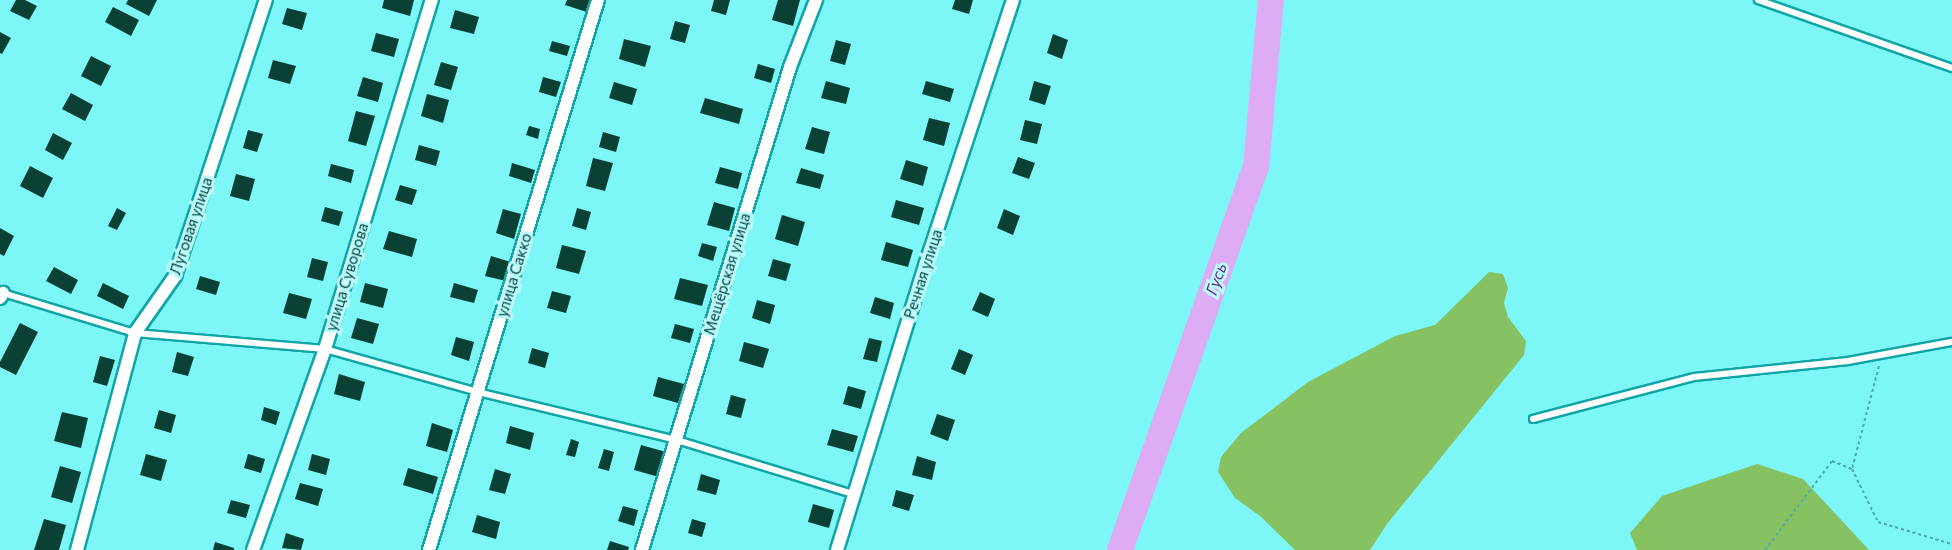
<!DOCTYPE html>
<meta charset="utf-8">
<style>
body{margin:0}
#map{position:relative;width:1952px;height:550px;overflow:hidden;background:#7cf6f6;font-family:Commissioner,sans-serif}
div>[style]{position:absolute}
.forest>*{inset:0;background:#86c262}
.river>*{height:26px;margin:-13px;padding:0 13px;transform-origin:13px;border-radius:13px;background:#deabf5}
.building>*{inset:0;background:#0b4035}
.path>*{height:2px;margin-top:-1px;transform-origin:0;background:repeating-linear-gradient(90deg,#4cacac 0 3px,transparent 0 6px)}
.roads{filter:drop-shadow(2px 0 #10a5a6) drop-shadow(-2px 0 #10a5a6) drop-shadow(0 2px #10a5a6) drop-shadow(0 -2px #10a5a6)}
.lane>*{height:6px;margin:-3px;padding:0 3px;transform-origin:3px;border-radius:3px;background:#fff}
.street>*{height:12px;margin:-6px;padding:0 6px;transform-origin:6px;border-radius:6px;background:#fff}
span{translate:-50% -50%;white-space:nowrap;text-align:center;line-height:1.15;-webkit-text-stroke:6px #b9fbfa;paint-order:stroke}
.street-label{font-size:15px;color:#074141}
.water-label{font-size:16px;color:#71228e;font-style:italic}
</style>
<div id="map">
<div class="forest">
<i style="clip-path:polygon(1489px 272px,1503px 274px,1508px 288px,1504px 303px,1508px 317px,1526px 341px,1524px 355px,1387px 524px,1370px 550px,1295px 550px,1260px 516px,1235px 498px,1218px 472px,1221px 457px,1241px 433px,1308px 382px,1395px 336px,1435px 325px)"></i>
<i style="clip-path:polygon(1757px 464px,1803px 479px,1869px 550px,1637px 550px,1630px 533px,1662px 496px)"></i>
</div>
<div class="river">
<i style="left:1120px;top:550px;width:406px;rotate:-70.5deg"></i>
<i style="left:1256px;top:167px;width:168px;rotate:-84.9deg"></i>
</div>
<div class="building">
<i style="clip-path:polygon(16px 0,25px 0,37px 6px,29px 20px,10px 11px)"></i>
<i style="clip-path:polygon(128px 0,157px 0,149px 16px,126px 4px)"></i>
<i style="clip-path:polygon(384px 0,414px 0,410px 16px,382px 8px)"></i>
<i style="clip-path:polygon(567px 0,594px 0,590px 13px,565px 5px)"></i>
<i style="clip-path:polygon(714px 0,730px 0,726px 15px,711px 11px)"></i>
<i style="clip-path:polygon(778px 0,800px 0,793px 26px,772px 20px)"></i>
<i style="clip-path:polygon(955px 0,973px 0,969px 14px,952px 9px)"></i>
<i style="clip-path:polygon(113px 7px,139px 20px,131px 36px,105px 22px)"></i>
<i style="clip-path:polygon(287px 8px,307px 13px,302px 30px,282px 24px)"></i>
<i style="clip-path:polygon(455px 10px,479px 17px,474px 34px,450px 28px)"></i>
<i style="clip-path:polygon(675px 21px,690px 25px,685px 43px,670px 39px)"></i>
<i style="clip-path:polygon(0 32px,11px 38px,2px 54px,0 53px)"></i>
<i style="clip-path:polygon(376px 33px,399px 39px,394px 57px,371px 51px)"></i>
<i style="clip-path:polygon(1053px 34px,1068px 40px,1062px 59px,1047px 53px)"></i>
<i style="clip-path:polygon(624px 39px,651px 46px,645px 67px,619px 59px)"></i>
<i style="clip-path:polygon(836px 40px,851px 44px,845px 65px,830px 61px)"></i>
<i style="clip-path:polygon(552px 41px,570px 46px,567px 56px,549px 51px)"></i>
<i style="clip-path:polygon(91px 56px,111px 66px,101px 86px,81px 76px)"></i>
<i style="clip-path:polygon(273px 60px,296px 66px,290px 84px,268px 78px)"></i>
<i style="clip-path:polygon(441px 62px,458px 67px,451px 90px,434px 85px)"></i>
<i style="clip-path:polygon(758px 64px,775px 69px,771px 83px,754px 78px)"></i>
<i style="clip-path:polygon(363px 77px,383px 83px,378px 102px,357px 96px)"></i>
<i style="clip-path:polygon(543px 77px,561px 82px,556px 97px,539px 92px)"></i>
<i style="clip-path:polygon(826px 81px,850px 88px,846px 104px,821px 98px)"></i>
<i style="clip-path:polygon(926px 81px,954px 89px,950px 102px,922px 94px)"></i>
<i style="clip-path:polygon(1034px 81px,1051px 86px,1045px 105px,1029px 100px)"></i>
<i style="clip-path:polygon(614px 82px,637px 89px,632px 105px,609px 98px)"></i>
<i style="clip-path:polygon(71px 93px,93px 105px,85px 121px,62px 109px)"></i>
<i style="clip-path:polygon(427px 94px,449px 100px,443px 123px,421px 116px)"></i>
<i style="clip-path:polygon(705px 98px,743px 109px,739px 124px,700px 113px)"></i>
<i style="clip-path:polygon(356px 111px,375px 116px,366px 146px,348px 141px)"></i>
<i style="clip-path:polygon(929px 118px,950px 123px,944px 146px,923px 140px)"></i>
<i style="clip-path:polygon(1025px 120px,1042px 124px,1037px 144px,1020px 140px)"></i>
<i style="clip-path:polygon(529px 126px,540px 129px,538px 139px,526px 135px)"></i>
<i style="clip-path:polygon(812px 127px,830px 132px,824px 154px,805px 149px)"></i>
<i style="clip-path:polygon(248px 130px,263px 134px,257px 152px,243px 148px)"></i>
<i style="clip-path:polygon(603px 132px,620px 137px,616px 152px,599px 147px)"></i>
<i style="clip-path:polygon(53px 133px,72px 143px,63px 160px,45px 150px)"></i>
<i style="clip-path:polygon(419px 145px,440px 151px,436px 166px,415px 160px)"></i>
<i style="clip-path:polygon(1018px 157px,1035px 163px,1029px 179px,1012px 173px)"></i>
<i style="clip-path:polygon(593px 158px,613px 163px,605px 191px,586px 186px)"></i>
<i style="clip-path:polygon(906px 160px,928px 167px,923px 186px,900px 179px)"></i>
<i style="clip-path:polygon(512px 163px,535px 170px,531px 183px,509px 176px)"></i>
<i style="clip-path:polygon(331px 164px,354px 170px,351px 183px,328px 176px)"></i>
<i style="clip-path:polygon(30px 166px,53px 178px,43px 198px,20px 186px)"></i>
<i style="clip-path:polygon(720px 167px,742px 173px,738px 189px,715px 183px)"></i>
<i style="clip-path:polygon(801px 168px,824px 175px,820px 189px,796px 183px)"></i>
<i style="clip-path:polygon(236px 174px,255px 179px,249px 201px,230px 196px)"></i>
<i style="clip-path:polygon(400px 185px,417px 190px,412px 205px,395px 200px)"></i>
<i style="clip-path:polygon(896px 200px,924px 208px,919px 225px,891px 217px)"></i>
<i style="clip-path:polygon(714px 202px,735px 208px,729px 231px,707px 225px)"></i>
<i style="clip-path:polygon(325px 207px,343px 212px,339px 226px,321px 221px)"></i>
<i style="clip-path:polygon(117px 208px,126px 213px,117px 230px,108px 226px)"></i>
<i style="clip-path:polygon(577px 208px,591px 212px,586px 230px,572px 226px)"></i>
<i style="clip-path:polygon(503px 209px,521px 214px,514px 239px,496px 233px)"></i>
<i style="clip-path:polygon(1004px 209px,1020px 216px,1013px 235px,997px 228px)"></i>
<i style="clip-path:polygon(782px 215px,805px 222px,798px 246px,775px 239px)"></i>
<i style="clip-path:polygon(0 228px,14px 236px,4px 256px,0 254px)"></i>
<i style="clip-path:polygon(389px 231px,417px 239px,412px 257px,383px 249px)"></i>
<i style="clip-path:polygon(886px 242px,913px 250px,908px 267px,881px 260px)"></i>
<i style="clip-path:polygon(702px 243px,717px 247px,713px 261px,698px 256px)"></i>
<i style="clip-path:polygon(562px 245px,586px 251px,579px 274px,556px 268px)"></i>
<i style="clip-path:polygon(491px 256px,511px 262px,506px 281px,485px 276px)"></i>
<i style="clip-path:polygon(312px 258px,328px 262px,323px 281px,307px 277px)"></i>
<i style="clip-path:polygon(773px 259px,791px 264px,786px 281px,768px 276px)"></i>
<i style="clip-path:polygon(54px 267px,78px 280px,71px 294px,46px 281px)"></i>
<i style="clip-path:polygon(200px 276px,220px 282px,216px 295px,196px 289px)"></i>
<i style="clip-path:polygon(680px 278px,708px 285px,702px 306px,674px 299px)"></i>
<i style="clip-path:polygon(103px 283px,129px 296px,123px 309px,97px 296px)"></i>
<i style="clip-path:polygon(365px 283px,388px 289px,383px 308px,360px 302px)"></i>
<i style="clip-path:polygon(454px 283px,478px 290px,474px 303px,450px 297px)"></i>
<i style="clip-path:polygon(552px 291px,571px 296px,566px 313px,547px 308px)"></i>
<i style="clip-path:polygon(980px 292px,995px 299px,988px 317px,972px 310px)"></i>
<i style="clip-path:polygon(289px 293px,312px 299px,306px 319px,283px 313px)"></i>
<i style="clip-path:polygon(875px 297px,894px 303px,890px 319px,870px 313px)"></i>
<i style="clip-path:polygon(757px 300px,775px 305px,770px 324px,752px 318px)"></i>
<i style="clip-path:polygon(357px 318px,379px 324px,373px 344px,351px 338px)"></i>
<i style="clip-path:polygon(20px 323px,38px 332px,16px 375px,0 367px,0 362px)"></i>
<i style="clip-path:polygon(675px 324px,694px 329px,690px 343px,671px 338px)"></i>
<i style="clip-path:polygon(456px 337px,474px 342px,469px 361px,451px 355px)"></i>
<i style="clip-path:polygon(869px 338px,882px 341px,877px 362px,863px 359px)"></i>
<i style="clip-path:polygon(744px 342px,769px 349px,763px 368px,739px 361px)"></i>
<i style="clip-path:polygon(532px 348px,549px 353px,545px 368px,528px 363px)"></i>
<i style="clip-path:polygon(959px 349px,973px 355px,965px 375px,951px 369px)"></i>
<i style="clip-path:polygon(177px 352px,194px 357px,188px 376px,172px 372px)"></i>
<i style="clip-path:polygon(100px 356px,115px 360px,107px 386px,93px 382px)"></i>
<i style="clip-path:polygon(339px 374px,365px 382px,360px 401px,334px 394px)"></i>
<i style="clip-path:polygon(658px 377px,684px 384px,678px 403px,653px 396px)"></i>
<i style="clip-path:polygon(848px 386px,866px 391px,861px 409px,843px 404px)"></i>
<i style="clip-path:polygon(731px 395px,746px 399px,741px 418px,726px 414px)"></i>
<i style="clip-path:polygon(264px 407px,280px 412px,276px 425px,261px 420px)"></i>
<i style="clip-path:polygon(159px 410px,176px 415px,171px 433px,154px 428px)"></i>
<i style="clip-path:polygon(62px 412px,88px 418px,81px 448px,54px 441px)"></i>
<i style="clip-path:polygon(937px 414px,955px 420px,948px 441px,930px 434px)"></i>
<i style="clip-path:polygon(432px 423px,453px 430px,447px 452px,426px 446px)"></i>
<i style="clip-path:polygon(510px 426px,534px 433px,530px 450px,506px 443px)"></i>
<i style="clip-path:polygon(832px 429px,858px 436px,853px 452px,827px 445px)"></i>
<i style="clip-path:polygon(571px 439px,579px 442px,575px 457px,566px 455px)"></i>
<i style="clip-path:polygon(641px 445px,666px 452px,659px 477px,634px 470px)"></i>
<i style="clip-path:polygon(604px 449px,614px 452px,609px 471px,598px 468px)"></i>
<i style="clip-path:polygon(146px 454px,167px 460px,161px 481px,140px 475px)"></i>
<i style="clip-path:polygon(248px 454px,265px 459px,261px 473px,244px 468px)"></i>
<i style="clip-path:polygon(312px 454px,330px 459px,326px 475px,308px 470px)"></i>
<i style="clip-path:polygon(917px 456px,936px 462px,932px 480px,912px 475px)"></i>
<i style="clip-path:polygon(60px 466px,81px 472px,72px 503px,51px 497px)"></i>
<i style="clip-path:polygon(408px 468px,438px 477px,433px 494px,403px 485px)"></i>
<i style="clip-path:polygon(495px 469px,511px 474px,505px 494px,489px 490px)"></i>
<i style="clip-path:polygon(701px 474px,720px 480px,716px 495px,697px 490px)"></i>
<i style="clip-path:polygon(300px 483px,323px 489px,318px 506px,295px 499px)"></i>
<i style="clip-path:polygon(896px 490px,914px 495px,909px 511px,892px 506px)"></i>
<i style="clip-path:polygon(231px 500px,250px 505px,246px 518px,227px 513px)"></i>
<i style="clip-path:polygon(813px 504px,834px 510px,829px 528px,808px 522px)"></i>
<i style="clip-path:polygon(623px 506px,638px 510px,634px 526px,618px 521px)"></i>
<i style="clip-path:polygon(477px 515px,500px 522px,496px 539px,472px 532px)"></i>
<i style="clip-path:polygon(44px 519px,66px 525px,59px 550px,34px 550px)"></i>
<i style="clip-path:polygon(692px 519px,706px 523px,702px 537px,688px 533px)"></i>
<i style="clip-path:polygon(286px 533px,304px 539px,301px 550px,282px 548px)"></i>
<i style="clip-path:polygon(610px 541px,629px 547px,628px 550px,607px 550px)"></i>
<i style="clip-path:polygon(215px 542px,234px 548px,234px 550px,213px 550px)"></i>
</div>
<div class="path">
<i style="left:1879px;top:366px;width:106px;rotate:104.7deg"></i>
<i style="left:1852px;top:469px;width:59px;rotate:63.9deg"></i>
<i style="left:1878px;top:522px;width:77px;rotate:16.6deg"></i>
<i style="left:1765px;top:550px;width:111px;rotate:-53deg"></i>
<i style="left:1832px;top:461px;width:22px;rotate:22deg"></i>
</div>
<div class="roads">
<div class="lane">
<i style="left:1758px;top:0;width:206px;rotate:19.3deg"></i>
<i style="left:3px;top:293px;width:138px;rotate:16.9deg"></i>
<i style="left:135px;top:333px;width:191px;rotate:4.8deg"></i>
<i style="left:325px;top:349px;width:159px;rotate:15.7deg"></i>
<i style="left:478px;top:392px;width:205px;rotate:13.6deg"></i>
<i style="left:677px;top:440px;width:184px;rotate:17.1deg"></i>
<i style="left:1533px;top:419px;width:166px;rotate:-14.6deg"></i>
<i style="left:1694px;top:377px;width:155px;rotate:-5.9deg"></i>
<i style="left:1848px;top:361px;width:106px;rotate:-10.4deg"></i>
</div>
<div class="street">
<i style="left:0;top:298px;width:6px;rotate:-59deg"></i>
<i style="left:77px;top:550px;width:225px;rotate:-75deg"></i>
<i style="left:135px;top:333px;width:70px;rotate:-54.9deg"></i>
<i style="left:175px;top:276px;width:291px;rotate:-71.8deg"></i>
<i style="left:253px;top:550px;width:214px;rotate:-70.3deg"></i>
<i style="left:325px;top:349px;width:365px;rotate:-73deg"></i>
<i style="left:429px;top:550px;width:575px;rotate:-72.92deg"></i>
<i style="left:642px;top:550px;width:505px;rotate:-72.96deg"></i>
<i style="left:790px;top:67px;width:72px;rotate:-68.8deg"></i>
<i style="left:837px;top:550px;width:300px;rotate:-72.8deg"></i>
<i style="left:926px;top:263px;width:277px;rotate:-71.7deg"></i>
</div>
</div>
<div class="street-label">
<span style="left:191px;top:226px;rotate:-71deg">Луговая улица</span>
<span style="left:727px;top:274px;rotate:-73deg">Мещёрская улица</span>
<span style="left:923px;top:274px;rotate:-72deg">Речная улица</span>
<span style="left:514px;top:275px;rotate:-73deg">улица Сакко</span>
<span style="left:347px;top:277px;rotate:-73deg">улица Суворова</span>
</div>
<div class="water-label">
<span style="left:1216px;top:279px;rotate:-70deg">Гусь</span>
</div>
</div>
